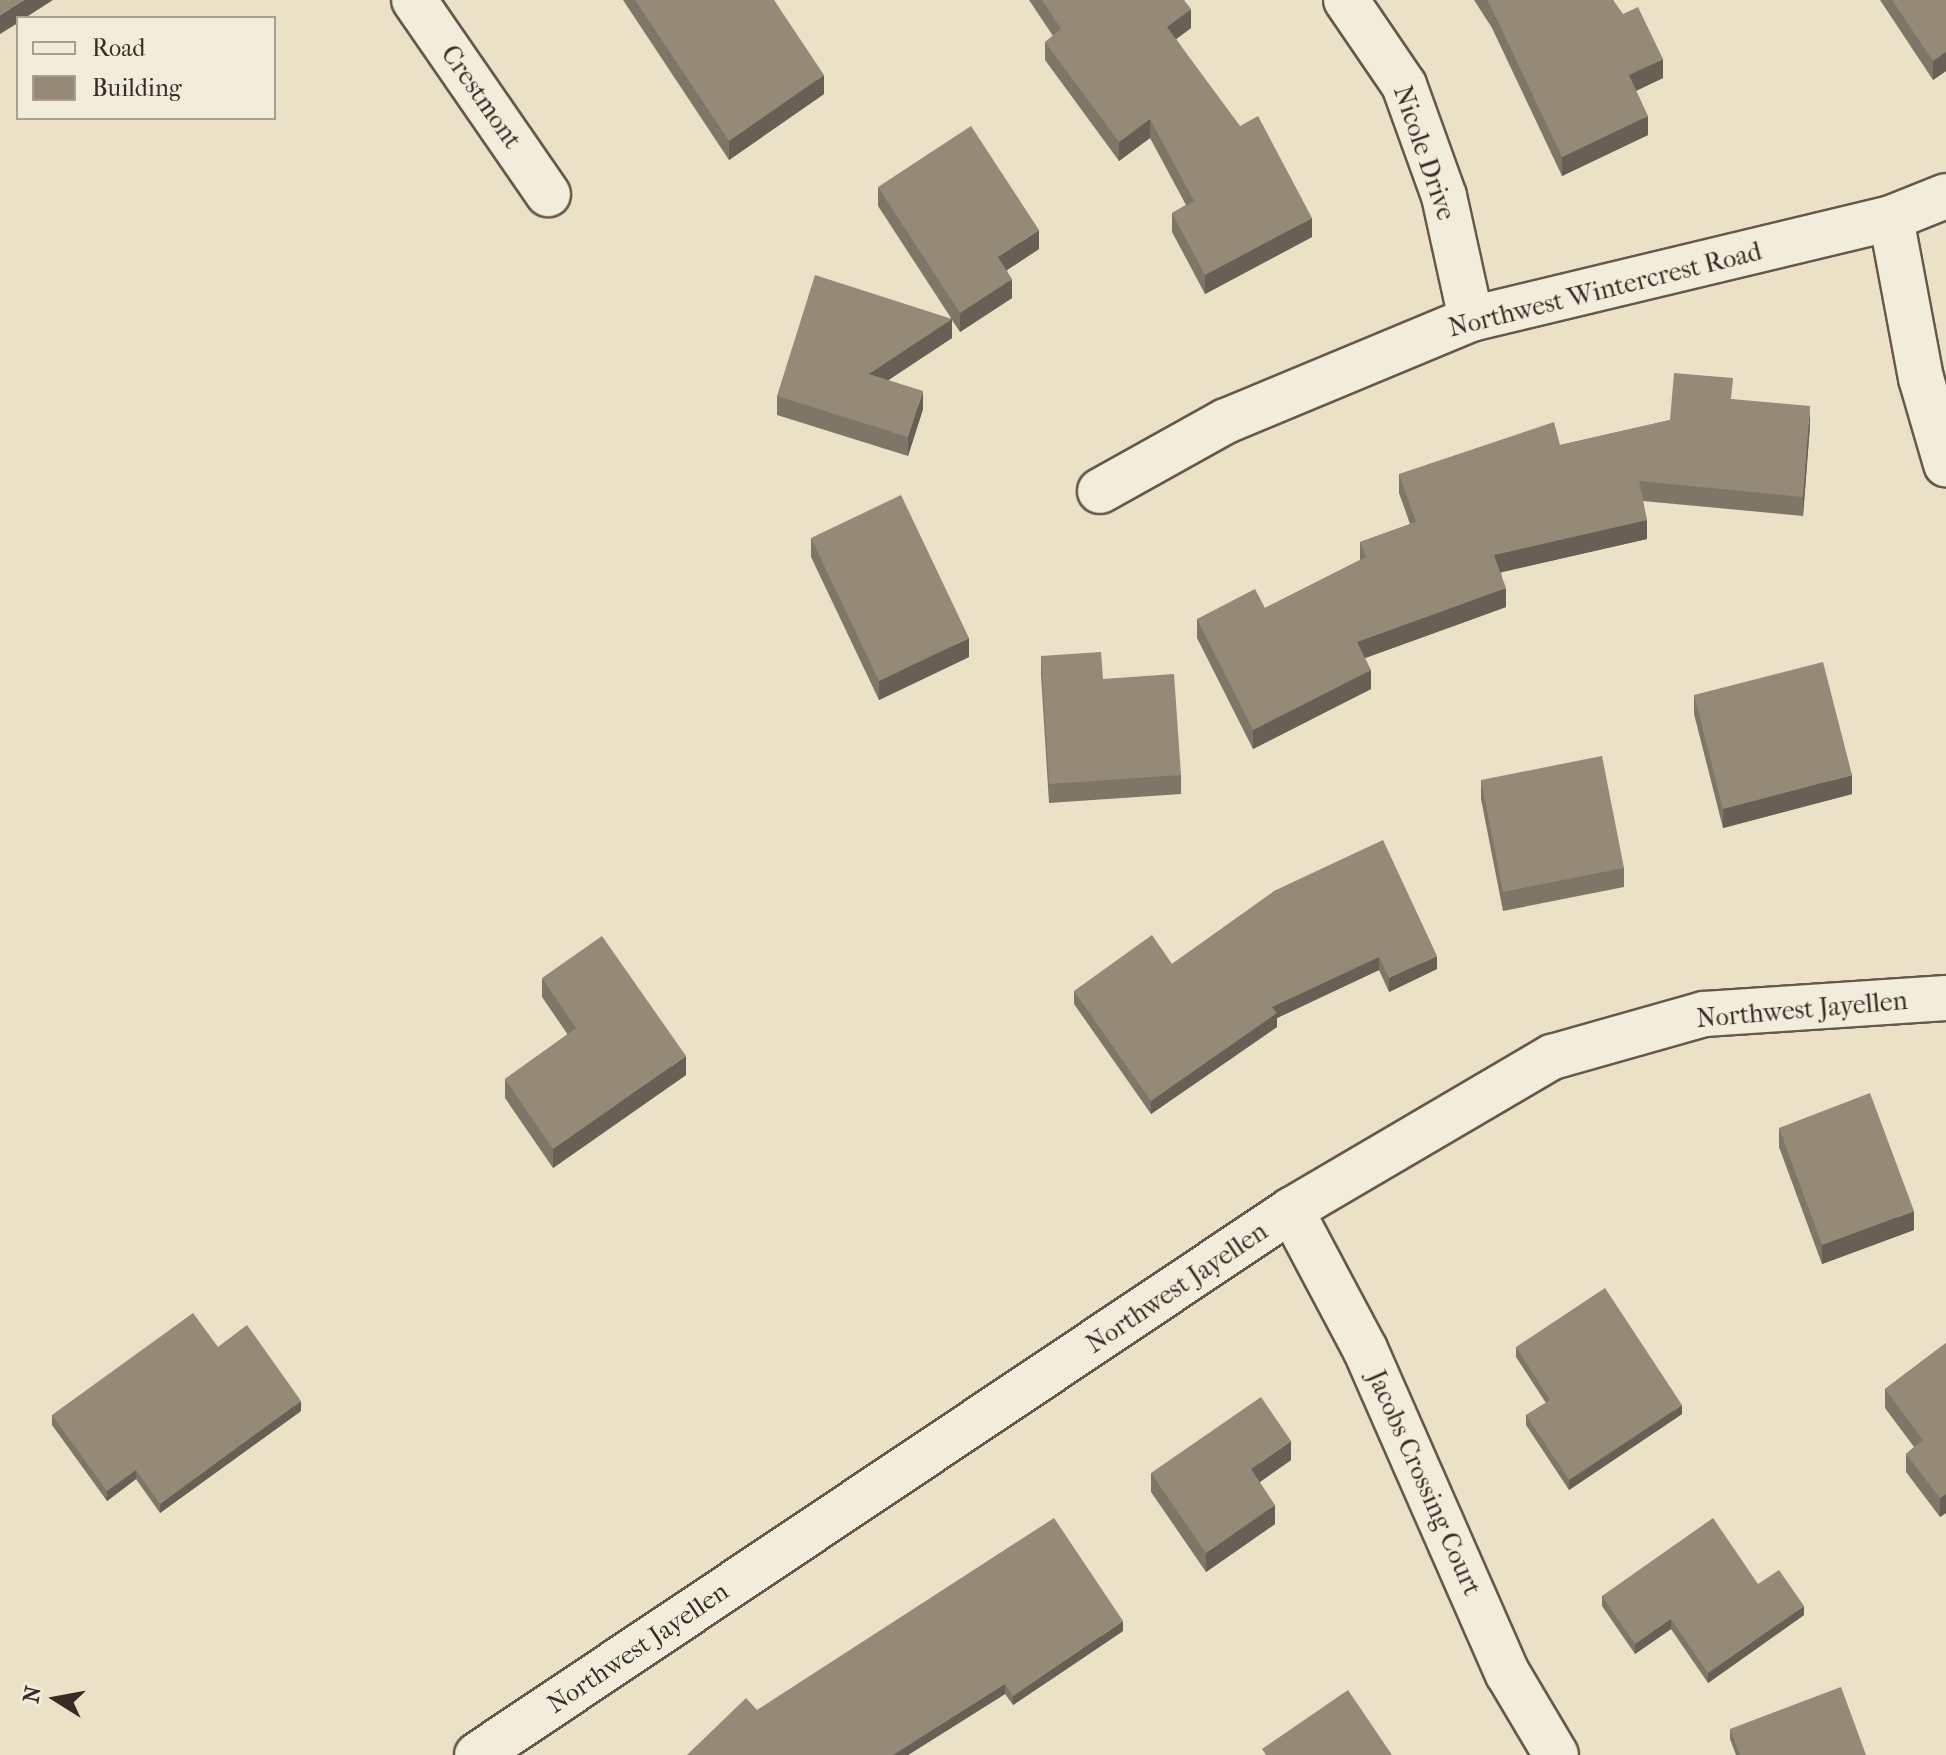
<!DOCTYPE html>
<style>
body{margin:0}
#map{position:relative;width:1946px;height:1755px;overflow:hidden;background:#ebe1c6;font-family:"IM FELL French Canon",serif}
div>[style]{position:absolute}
.roads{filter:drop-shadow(2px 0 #65584c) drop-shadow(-2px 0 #65584c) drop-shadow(0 2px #65584c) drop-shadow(0 -2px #65584c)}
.street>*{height:44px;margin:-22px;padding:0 22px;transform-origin:22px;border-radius:22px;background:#f2ecda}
.wall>*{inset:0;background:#807667}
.shaded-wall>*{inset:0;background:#686054}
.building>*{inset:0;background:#958978}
span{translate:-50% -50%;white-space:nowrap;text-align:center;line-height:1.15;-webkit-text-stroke:8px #f2ecda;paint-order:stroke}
.street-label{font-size:26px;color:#382a24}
.legend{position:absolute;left:16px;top:16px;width:260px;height:104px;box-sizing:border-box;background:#f2ecda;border:2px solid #a89e91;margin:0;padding:10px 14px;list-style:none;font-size:24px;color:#382a24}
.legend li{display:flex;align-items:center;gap:16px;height:40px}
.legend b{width:40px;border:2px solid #a89e91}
.north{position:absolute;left:16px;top:1659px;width:80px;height:80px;-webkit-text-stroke:6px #f2ecda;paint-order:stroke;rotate:281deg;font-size:22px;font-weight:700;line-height:32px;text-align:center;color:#382a24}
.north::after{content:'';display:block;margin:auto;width:28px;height:36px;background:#382a24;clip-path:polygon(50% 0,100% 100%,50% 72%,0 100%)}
</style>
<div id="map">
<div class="roads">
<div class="street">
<i style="left:414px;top:0;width:236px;rotate:55.4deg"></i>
<i style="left:1346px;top:0;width:103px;rotate:55.7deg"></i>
<i style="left:1404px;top:85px;width:118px;rotate:70.2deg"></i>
<i style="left:1444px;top:196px;width:126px;rotate:77.6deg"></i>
<i style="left:1891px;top:218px;width:163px;rotate:79.4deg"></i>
<i style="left:1921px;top:378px;width:90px;rotate:73.8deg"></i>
<i style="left:1100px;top:491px;width:144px;rotate:-29.1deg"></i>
<i style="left:1226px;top:421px;width:265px;rotate:-22.6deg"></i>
<i style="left:1471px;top:319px;width:432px;rotate:-13.5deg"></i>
<i style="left:1891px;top:218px;width:59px;rotate:-21.8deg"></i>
<i style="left:1291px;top:1210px;width:157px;rotate:62deg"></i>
<i style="left:1365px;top:1349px;width:355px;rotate:66.3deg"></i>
<i style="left:1508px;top:1674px;width:94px;rotate:59.3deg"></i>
<i style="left:477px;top:1755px;width:980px;rotate:-33.8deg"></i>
<i style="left:1291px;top:1210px;width:303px;rotate:-30.4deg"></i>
<i style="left:1552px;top:1057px;width:158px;rotate:-15.8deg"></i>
<i style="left:1704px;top:1014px;width:243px;rotate:-3.8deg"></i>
</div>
</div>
<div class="wall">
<i style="clip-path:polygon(623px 0,774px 0,824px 94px,729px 160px)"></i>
<i style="clip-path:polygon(1029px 0,1184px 0,1191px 28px,1176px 39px,1312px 237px,1205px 294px,1172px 232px,1172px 213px,1186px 205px,1150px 138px,1119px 161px,1045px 60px,1045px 42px,1053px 36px)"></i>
<i style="clip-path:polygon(1474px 0,1613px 0,1663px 78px,1636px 91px,1648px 135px,1562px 176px,1492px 28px)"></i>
<i style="clip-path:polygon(1880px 0,1946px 0,1946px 71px,1933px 80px)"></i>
<i style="clip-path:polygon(878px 187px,1039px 249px,1007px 270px,1012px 298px,960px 332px,952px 320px,952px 338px,888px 380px,923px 409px,908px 456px,777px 415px,777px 396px,951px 318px,878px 206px)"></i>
<i style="clip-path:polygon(1733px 399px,1810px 425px,1803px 516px,1643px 501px,1647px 539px,1501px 572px,1506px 607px,1365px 658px,1371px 689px,1253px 749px,1197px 638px,1197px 619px,1265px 608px,1360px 560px,1360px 542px,1410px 524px,1399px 493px,1399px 474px,1560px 445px,1670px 420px)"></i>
<i style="clip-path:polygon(811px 538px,969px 657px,879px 700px,811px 557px)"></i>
<i style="clip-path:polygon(1041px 656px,1103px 679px,1181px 775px,1181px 794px,1049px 803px,1041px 675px)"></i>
<i style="clip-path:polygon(1694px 695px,1852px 794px,1723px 828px,1694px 714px)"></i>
<i style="clip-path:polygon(1481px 780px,1624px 868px,1624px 887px,1503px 911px,1481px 799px)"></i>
<i style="clip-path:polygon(1276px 890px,1437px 969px,1389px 992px,1379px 970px,1277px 1018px,1277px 1027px,1151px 1114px,1074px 1004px,1074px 991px,1172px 964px)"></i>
<i style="clip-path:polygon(542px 978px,686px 1075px,553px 1168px,505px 1098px,505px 1079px,568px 1035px,542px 997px)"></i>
<i style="clip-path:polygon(1779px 1128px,1914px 1230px,1822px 1264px,1779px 1147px)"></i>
<i style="clip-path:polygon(1946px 1343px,1946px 1513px,1940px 1517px,1906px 1472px,1906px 1454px,1914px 1447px,1885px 1408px,1885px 1389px)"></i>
<i style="clip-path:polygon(218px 1347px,301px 1411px,160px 1513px,136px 1479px,107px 1501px,52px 1425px,52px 1415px)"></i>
<i style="clip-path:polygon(1516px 1347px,1682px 1414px,1569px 1490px,1526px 1425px,1526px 1415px,1546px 1403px,1516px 1357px)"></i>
<i style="clip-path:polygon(1291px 1460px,1260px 1482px,1275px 1524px,1206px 1572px,1151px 1492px,1151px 1473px)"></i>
<i style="clip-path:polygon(1758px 1584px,1804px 1615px,1708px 1683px,1671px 1629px,1635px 1654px,1602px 1606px,1602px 1596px)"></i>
<i style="clip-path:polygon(1123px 1631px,1013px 1705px,1005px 1694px,908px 1755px,687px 1755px,757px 1710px)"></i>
<i style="clip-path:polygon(1730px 1729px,1866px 1755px,1736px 1755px,1730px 1739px)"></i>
</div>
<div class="shaded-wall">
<i style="clip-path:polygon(24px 0,53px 0,25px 18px,18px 18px,18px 23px,0 34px,0 15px)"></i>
<i style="clip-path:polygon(1191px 9px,1191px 28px,1167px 46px,1167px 27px)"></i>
<i style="clip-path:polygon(1946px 52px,1946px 71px,1933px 80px,1933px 61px)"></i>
<i style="clip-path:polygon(1663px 59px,1663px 78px,1629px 94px,1629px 75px)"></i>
<i style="clip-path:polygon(824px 75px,824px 94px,729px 160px,729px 141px)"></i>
<i style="clip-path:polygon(1648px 116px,1648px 135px,1562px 176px,1562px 157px)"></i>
<i style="clip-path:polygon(1150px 119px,1150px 138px,1119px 161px,1119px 142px)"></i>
<i style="clip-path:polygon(1312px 218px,1312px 237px,1205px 294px,1205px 275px)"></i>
<i style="clip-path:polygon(1039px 230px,1039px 249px,998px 276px,998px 257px)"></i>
<i style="clip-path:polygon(1012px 279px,1012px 298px,960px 332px,960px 313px)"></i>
<i style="clip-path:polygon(952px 319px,952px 338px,869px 393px,869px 374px)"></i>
<i style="clip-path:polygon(923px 391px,923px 409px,908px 456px,908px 437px)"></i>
<i style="clip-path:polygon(1810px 406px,1810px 425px,1803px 516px,1803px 497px)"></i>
<i style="clip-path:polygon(1647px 520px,1647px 539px,1494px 574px,1494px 555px)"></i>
<i style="clip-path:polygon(1506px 588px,1506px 607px,1357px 661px,1357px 642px)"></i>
<i style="clip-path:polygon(969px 638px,969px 657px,879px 700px,879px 681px)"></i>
<i style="clip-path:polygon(1371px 670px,1371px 689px,1253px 749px,1253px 730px)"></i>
<i style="clip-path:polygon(1852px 775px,1852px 794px,1723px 828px,1723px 809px)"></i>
<i style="clip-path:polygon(1437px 956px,1437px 969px,1389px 992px,1389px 978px)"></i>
<i style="clip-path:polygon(1379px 957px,1379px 970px,1277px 1018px,1277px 1027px,1151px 1114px,1151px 1101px,1272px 1007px)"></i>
<i style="clip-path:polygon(686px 1056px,686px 1075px,553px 1168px,553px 1149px)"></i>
<i style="clip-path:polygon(1914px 1211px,1914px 1230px,1822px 1264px,1822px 1245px)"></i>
<i style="clip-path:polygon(301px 1401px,301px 1411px,160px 1513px,160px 1504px)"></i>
<i style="clip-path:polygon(1682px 1405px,1682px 1414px,1569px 1490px,1569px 1480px)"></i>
<i style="clip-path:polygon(1291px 1441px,1291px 1460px,1251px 1488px,1251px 1469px)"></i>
<i style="clip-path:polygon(136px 1470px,136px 1479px,107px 1501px,107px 1491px)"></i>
<i style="clip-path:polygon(1946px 1494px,1946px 1513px,1940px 1517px,1940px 1498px)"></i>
<i style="clip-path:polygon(1275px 1505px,1275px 1524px,1206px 1572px,1206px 1553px)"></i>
<i style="clip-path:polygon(1804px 1606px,1804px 1615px,1708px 1683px,1708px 1673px)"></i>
<i style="clip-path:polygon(1671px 1619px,1671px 1629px,1635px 1654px,1635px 1644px)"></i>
<i style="clip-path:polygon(1123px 1621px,1123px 1631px,1013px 1705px,1013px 1696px)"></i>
<i style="clip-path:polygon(1005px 1684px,1005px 1694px,908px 1755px,893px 1755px)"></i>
</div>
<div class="building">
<i style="clip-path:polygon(0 0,24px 0,0 15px)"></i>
<i style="clip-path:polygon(635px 0,774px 0,824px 75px,729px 141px)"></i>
<i style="clip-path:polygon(1042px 0,1184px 0,1191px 9px,1167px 27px,1240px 126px,1258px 116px,1312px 218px,1205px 275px,1172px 213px,1194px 201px,1150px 119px,1119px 142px,1045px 42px,1061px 29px)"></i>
<i style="clip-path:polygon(1487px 0,1613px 0,1623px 14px,1638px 7px,1663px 59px,1629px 75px,1648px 116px,1562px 157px,1492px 9px)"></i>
<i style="clip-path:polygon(1892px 0,1946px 0,1946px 52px,1933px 61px)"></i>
<i style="clip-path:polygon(971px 126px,1039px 230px,998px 257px,1012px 279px,960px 313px,878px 187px)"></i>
<i style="clip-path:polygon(815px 275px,952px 319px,869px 374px,923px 391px,908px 437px,777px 396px)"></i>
<i style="clip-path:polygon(1674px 373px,1733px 378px,1731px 399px,1810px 406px,1803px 497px,1639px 481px,1647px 520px,1494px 555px,1506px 588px,1357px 642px,1371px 670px,1253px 730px,1197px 619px,1255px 589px,1265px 608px,1366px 557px,1360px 542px,1416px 522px,1399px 474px,1554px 422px,1560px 445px,1670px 420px)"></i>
<i style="clip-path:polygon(901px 495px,969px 638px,879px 681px,811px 538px)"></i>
<i style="clip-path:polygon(1101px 652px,1103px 679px,1174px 674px,1181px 775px,1049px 784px,1041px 656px)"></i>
<i style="clip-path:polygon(1823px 662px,1852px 775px,1723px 809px,1694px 695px)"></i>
<i style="clip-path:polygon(1602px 756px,1624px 868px,1503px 892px,1481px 780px)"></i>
<i style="clip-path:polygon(1383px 840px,1437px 956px,1389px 978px,1379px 957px,1272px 1007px,1277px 1013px,1151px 1101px,1074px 991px,1152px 935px,1172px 964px,1276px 890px)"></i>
<i style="clip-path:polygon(602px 936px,686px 1056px,553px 1149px,505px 1079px,576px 1028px,542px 978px)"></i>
<i style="clip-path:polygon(1870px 1093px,1914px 1211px,1822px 1245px,1779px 1128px)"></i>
<i style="clip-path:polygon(1605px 1288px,1682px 1405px,1569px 1480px,1526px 1415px,1550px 1400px,1516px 1347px)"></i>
<i style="clip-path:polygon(193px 1313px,218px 1347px,247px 1325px,301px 1401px,160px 1504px,136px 1470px,107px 1491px,52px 1415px)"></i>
<i style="clip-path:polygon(1946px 1343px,1946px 1494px,1940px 1498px,1906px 1454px,1923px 1440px,1885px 1389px)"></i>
<i style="clip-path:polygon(1261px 1397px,1291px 1441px,1251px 1469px,1275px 1505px,1206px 1553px,1151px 1473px)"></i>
<i style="clip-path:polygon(1054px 1518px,1123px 1621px,1013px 1696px,1005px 1684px,893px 1755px,687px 1755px,746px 1698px,757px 1710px)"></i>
<i style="clip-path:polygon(1713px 1518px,1758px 1584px,1779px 1570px,1804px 1606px,1708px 1673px,1671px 1619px,1635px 1644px,1602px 1596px)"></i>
<i style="clip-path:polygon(1841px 1687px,1866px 1755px,1740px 1755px,1730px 1729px)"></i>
<i style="clip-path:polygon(1348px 1690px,1392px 1755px,1266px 1755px,1262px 1749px)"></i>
</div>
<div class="street-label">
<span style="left:481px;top:97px;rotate:55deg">Crestmont</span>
<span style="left:1424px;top:153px;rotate:71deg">Nicole Drive</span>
<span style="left:1605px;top:290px;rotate:-14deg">Northwest Wintercrest Road</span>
<span style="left:1802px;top:1010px;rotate:-5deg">Northwest Jayellen</span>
<span style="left:1177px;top:1288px;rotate:-34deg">Northwest Jayellen</span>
<span style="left:1424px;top:1483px;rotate:66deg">Jacobs Crossing Court</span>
<span style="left:638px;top:1648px;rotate:-34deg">Northwest Jayellen</span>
</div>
<ul class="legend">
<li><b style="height:10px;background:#f2ecda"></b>Road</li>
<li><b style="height:22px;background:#958978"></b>Building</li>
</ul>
<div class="north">N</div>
</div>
